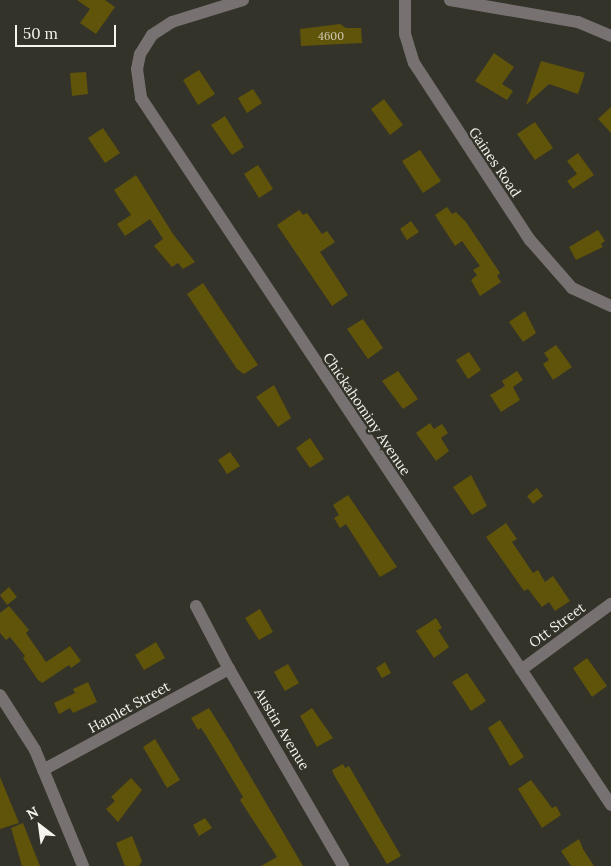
<!DOCTYPE html>
<style>
body{margin:0}
#map{position:relative;width:611px;height:866px;overflow:hidden;background:#343329;font-family:Lora,serif}
div>[style]{position:absolute}
.building>*{inset:0;background:#60530a}
.minor>*{height:12px;margin:-6px;padding:0 6px;transform-origin:6px;border-radius:6px;background:#777271}
span{translate:-50% -50%;white-space:nowrap;text-align:center;line-height:1.15;-webkit-text-stroke:5px #343329;paint-order:stroke}
.number-label{font-size:11px;color:#d0ccb5}
.number-label span{-webkit-text-stroke-width:0}
.street-label{font-size:14px;color:#f5f4ee}
.north{position:absolute;left:15px;top:801px;width:50px;height:50px;-webkit-text-stroke:4px #343329;paint-order:stroke;rotate:330deg;font-size:14px;font-weight:700;line-height:20px;text-align:center;color:#f5f4ee}
.north::after{content:'';display:block;margin:auto;width:18px;height:22px;background:#f5f4ee;clip-path:polygon(50% 0,100% 100%,50% 72%,0 100%)}
.scale{position:absolute;left:15px;top:25px;width:101px;height:22px;box-sizing:border-box;border:2px solid #f5f4ee;border-top:0;padding-left:6px;font-size:15px;line-height:18px;white-space:nowrap;color:#f5f4ee;-webkit-text-stroke:4px #343329;paint-order:stroke}
</style>
<div id="map">
<div class="building">
<i style="clip-path:polygon(77px 0,105px 0,115px 7px,96px 34px,80px 23px,90px 9px)"></i>
<i style="clip-path:polygon(340px 24px,346px 28px,361px 28px,362px 43px,301px 46px,300px 29px)"></i>
<i style="clip-path:polygon(494px 53px,514px 67px,502px 84px,513px 91px,507px 100px,475px 81px)"></i>
<i style="clip-path:polygon(541px 61px,585px 73px,578px 94px,549px 84px,526px 105px)"></i>
<i style="clip-path:polygon(199px 70px,215px 94px,198px 105px,183px 80px)"></i>
<i style="clip-path:polygon(86px 72px,88px 94px,72px 96px,70px 73px)"></i>
<i style="clip-path:polygon(253px 89px,262px 103px,247px 113px,238px 98px)"></i>
<i style="clip-path:polygon(384px 99px,403px 125px,390px 135px,371px 109px)"></i>
<i style="clip-path:polygon(611px 107px,611px 133px,598px 119px)"></i>
<i style="clip-path:polygon(225px 116px,244px 147px,232px 155px,211px 125px)"></i>
<i style="clip-path:polygon(535px 122px,553px 148px,535px 160px,517px 134px)"></i>
<i style="clip-path:polygon(103px 128px,120px 153px,105px 163px,88px 138px)"></i>
<i style="clip-path:polygon(420px 150px,441px 181px,423px 193px,402px 161px)"></i>
<i style="clip-path:polygon(578px 153px,594px 175px,573px 189px,567px 181px,577px 174px,567px 161px)"></i>
<i style="clip-path:polygon(258px 165px,273px 189px,259px 198px,244px 174px)"></i>
<i style="clip-path:polygon(136px 175px,173px 234px,195px 262px,183px 269px,178px 263px,172px 267px,154px 246px,163px 239px,150px 219px,125px 236px,117px 224px,131px 215px,114px 190px)"></i>
<i style="clip-path:polygon(447px 207px,452px 214px,456px 212px,466px 222px,500px 273px,497px 276px,501px 282px,480px 296px,471px 280px,477px 275px,473px 270px,480px 266px,462px 241px,455px 246px,435px 215px)"></i>
<i style="clip-path:polygon(299px 210px,303px 215px,307px 213px,322px 234px,327px 231px,335px 242px,320px 252px,348px 295px,332px 306px,277px 225px)"></i>
<i style="clip-path:polygon(411px 221px,419px 232px,407px 240px,400px 229px)"></i>
<i style="clip-path:polygon(598px 230px,605px 241px,601px 244px,603px 247px,576px 260px,569px 247px)"></i>
<i style="clip-path:polygon(203px 283px,258px 365px,244px 374px,237px 369px,187px 294px)"></i>
<i style="clip-path:polygon(525px 311px,536px 333px,523px 342px,509px 322px)"></i>
<i style="clip-path:polygon(363px 319px,383px 348px,368px 359px,347px 329px)"></i>
<i style="clip-path:polygon(556px 345px,572px 367px,553px 380px,543px 364px,549px 360px,544px 353px)"></i>
<i style="clip-path:polygon(469px 352px,481px 370px,468px 379px,456px 360px)"></i>
<i style="clip-path:polygon(398px 371px,418px 399px,403px 409px,382px 381px)"></i>
<i style="clip-path:polygon(517px 371px,523px 380px,513px 387px,520px 400px,501px 412px,490px 395px,505px 386px,502px 381px)"></i>
<i style="clip-path:polygon(274px 385px,291px 418px,278px 427px,256px 397px)"></i>
<i style="clip-path:polygon(430px 423px,434px 429px,442px 424px,448px 433px,441px 438px,449px 451px,436px 461px,416px 433px)"></i>
<i style="clip-path:polygon(310px 438px,324px 459px,310px 468px,296px 448px)"></i>
<i style="clip-path:polygon(230px 452px,240px 466px,227px 474px,218px 460px)"></i>
<i style="clip-path:polygon(471px 475px,487px 506px,472px 515px,453px 487px)"></i>
<i style="clip-path:polygon(537px 488px,543px 496px,533px 504px,527px 496px)"></i>
<i style="clip-path:polygon(348px 495px,397px 567px,380px 577px,346px 524px,340px 528px,334px 518px,339px 515px,333px 505px)"></i>
<i style="clip-path:polygon(506px 523px,517px 539px,512px 542px,533px 573px,538px 570px,545px 582px,553px 576px,570px 601px,555px 611px,549px 602px,542px 607px,528px 589px,524px 591px,486px 537px)"></i>
<i style="clip-path:polygon(9px 587px,17px 597px,7px 605px,0 595px)"></i>
<i style="clip-path:polygon(9px 606px,29px 630px,26px 633px,46px 662px,70px 646px,81px 661px,71px 668px,69px 665px,42px 683px,38px 680px,23px 658px,25px 656px,10px 637px,6px 640px,0 633px,0 613px)"></i>
<i style="clip-path:polygon(260px 609px,273px 632px,259px 640px,245px 618px)"></i>
<i style="clip-path:polygon(436px 618px,442px 628px,438px 630px,449px 647px,434px 658px,416px 631px)"></i>
<i style="clip-path:polygon(156px 642px,165px 658px,144px 670px,135px 655px)"></i>
<i style="clip-path:polygon(587px 658px,607px 686px,592px 697px,573px 668px)"></i>
<i style="clip-path:polygon(385px 662px,391px 673px,382px 678px,376px 668px)"></i>
<i style="clip-path:polygon(288px 664px,299px 683px,285px 691px,274px 672px)"></i>
<i style="clip-path:polygon(467px 673px,486px 701px,471px 711px,452px 682px)"></i>
<i style="clip-path:polygon(88px 682px,97px 702px,73px 713px,70px 708px,59px 714px,54px 703px,75px 693px,73px 689px)"></i>
<i style="clip-path:polygon(209px 708px,229px 740px,303px 866px,261px 866px,277px 857px,240px 800px,243px 797px,207px 737px,201px 728px,198px 730px,191px 718px)"></i>
<i style="clip-path:polygon(312px 708px,333px 738px,317px 747px,300px 716px)"></i>
<i style="clip-path:polygon(500px 720px,524px 757px,510px 766px,488px 728px)"></i>
<i style="clip-path:polygon(155px 739px,180px 780px,167px 788px,143px 747px)"></i>
<i style="clip-path:polygon(343px 764px,345px 768px,349px 766px,401px 856px,387px 864px,334px 775px,332px 770px)"></i>
<i style="clip-path:polygon(0 777px,19px 823px,0 829px)"></i>
<i style="clip-path:polygon(131px 778px,142px 790px,118px 822px,106px 809px,115px 801px,111px 797px)"></i>
<i style="clip-path:polygon(531px 780px,552px 808px,556px 806px,561px 815px,542px 828px,518px 789px)"></i>
<i style="clip-path:polygon(205px 818px,212px 828px,199px 836px,193px 825px)"></i>
<i style="clip-path:polygon(23px 823px,32px 846px,40px 866px,22px 866px,11px 828px)"></i>
<i style="clip-path:polygon(132px 836px,142px 861px,139px 866px,125px 866px,116px 843px)"></i>
<i style="clip-path:polygon(579px 839px,583px 849px,594px 866px,571px 866px,561px 851px)"></i>
</div>
<div class="minor">
<i style="left:243px;top:0;width:74px;rotate:162.8deg"></i>
<i style="left:172px;top:22px;width:24px;rotate:147deg"></i>
<i style="left:152px;top:35px;width:22px;rotate:122deg"></i>
<i style="left:140px;top:54px;width:15px;rotate:101deg"></i>
<i style="left:137px;top:69px;width:29px;rotate:82deg"></i>
<i style="left:141px;top:98px;width:849px;rotate:56.38deg"></i>
<i style="left:405px;top:0;width:34px;rotate:90deg"></i>
<i style="left:405px;top:34px;width:30px;rotate:73deg"></i>
<i style="left:414px;top:63px;width:212px;rotate:56.8deg"></i>
<i style="left:530px;top:240px;width:64px;rotate:48.8deg"></i>
<i style="left:572px;top:288px;width:43px;rotate:24.8deg"></i>
<i style="left:450px;top:0;width:130px;rotate:9.8deg"></i>
<i style="left:578px;top:22px;width:36px;rotate:23deg"></i>
<i style="left:196px;top:606px;width:71px;rotate:62.4deg"></i>
<i style="left:229px;top:669px;width:228px;rotate:59.9deg"></i>
<i style="left:521px;top:670px;width:112px;rotate:-36.3deg"></i>
<i style="left:0;top:695px;width:65px;rotate:57.5deg"></i>
<i style="left:35px;top:750px;width:126px;rotate:67.5deg"></i>
<i style="left:43px;top:770px;width:212px;rotate:-28.5deg"></i>
</div>
<div class="number-label">
<span style="left:331px;top:36px">4600</span>
</div>
<div class="street-label">
<span style="left:495px;top:162px;rotate:56deg">Gaines Road</span>
<span style="left:367px;top:414px;rotate:56deg">Chickahominy Avenue</span>
<span style="left:557px;top:625px;rotate:-36deg">Ott Street</span>
<span style="left:129px;top:707px;rotate:-29deg">Hamlet Street</span>
<span style="left:282px;top:729px;rotate:59deg">Austin Avenue</span>
</div>
<div class="north">N</div>
<div class="scale">50 m</div>
</div>
